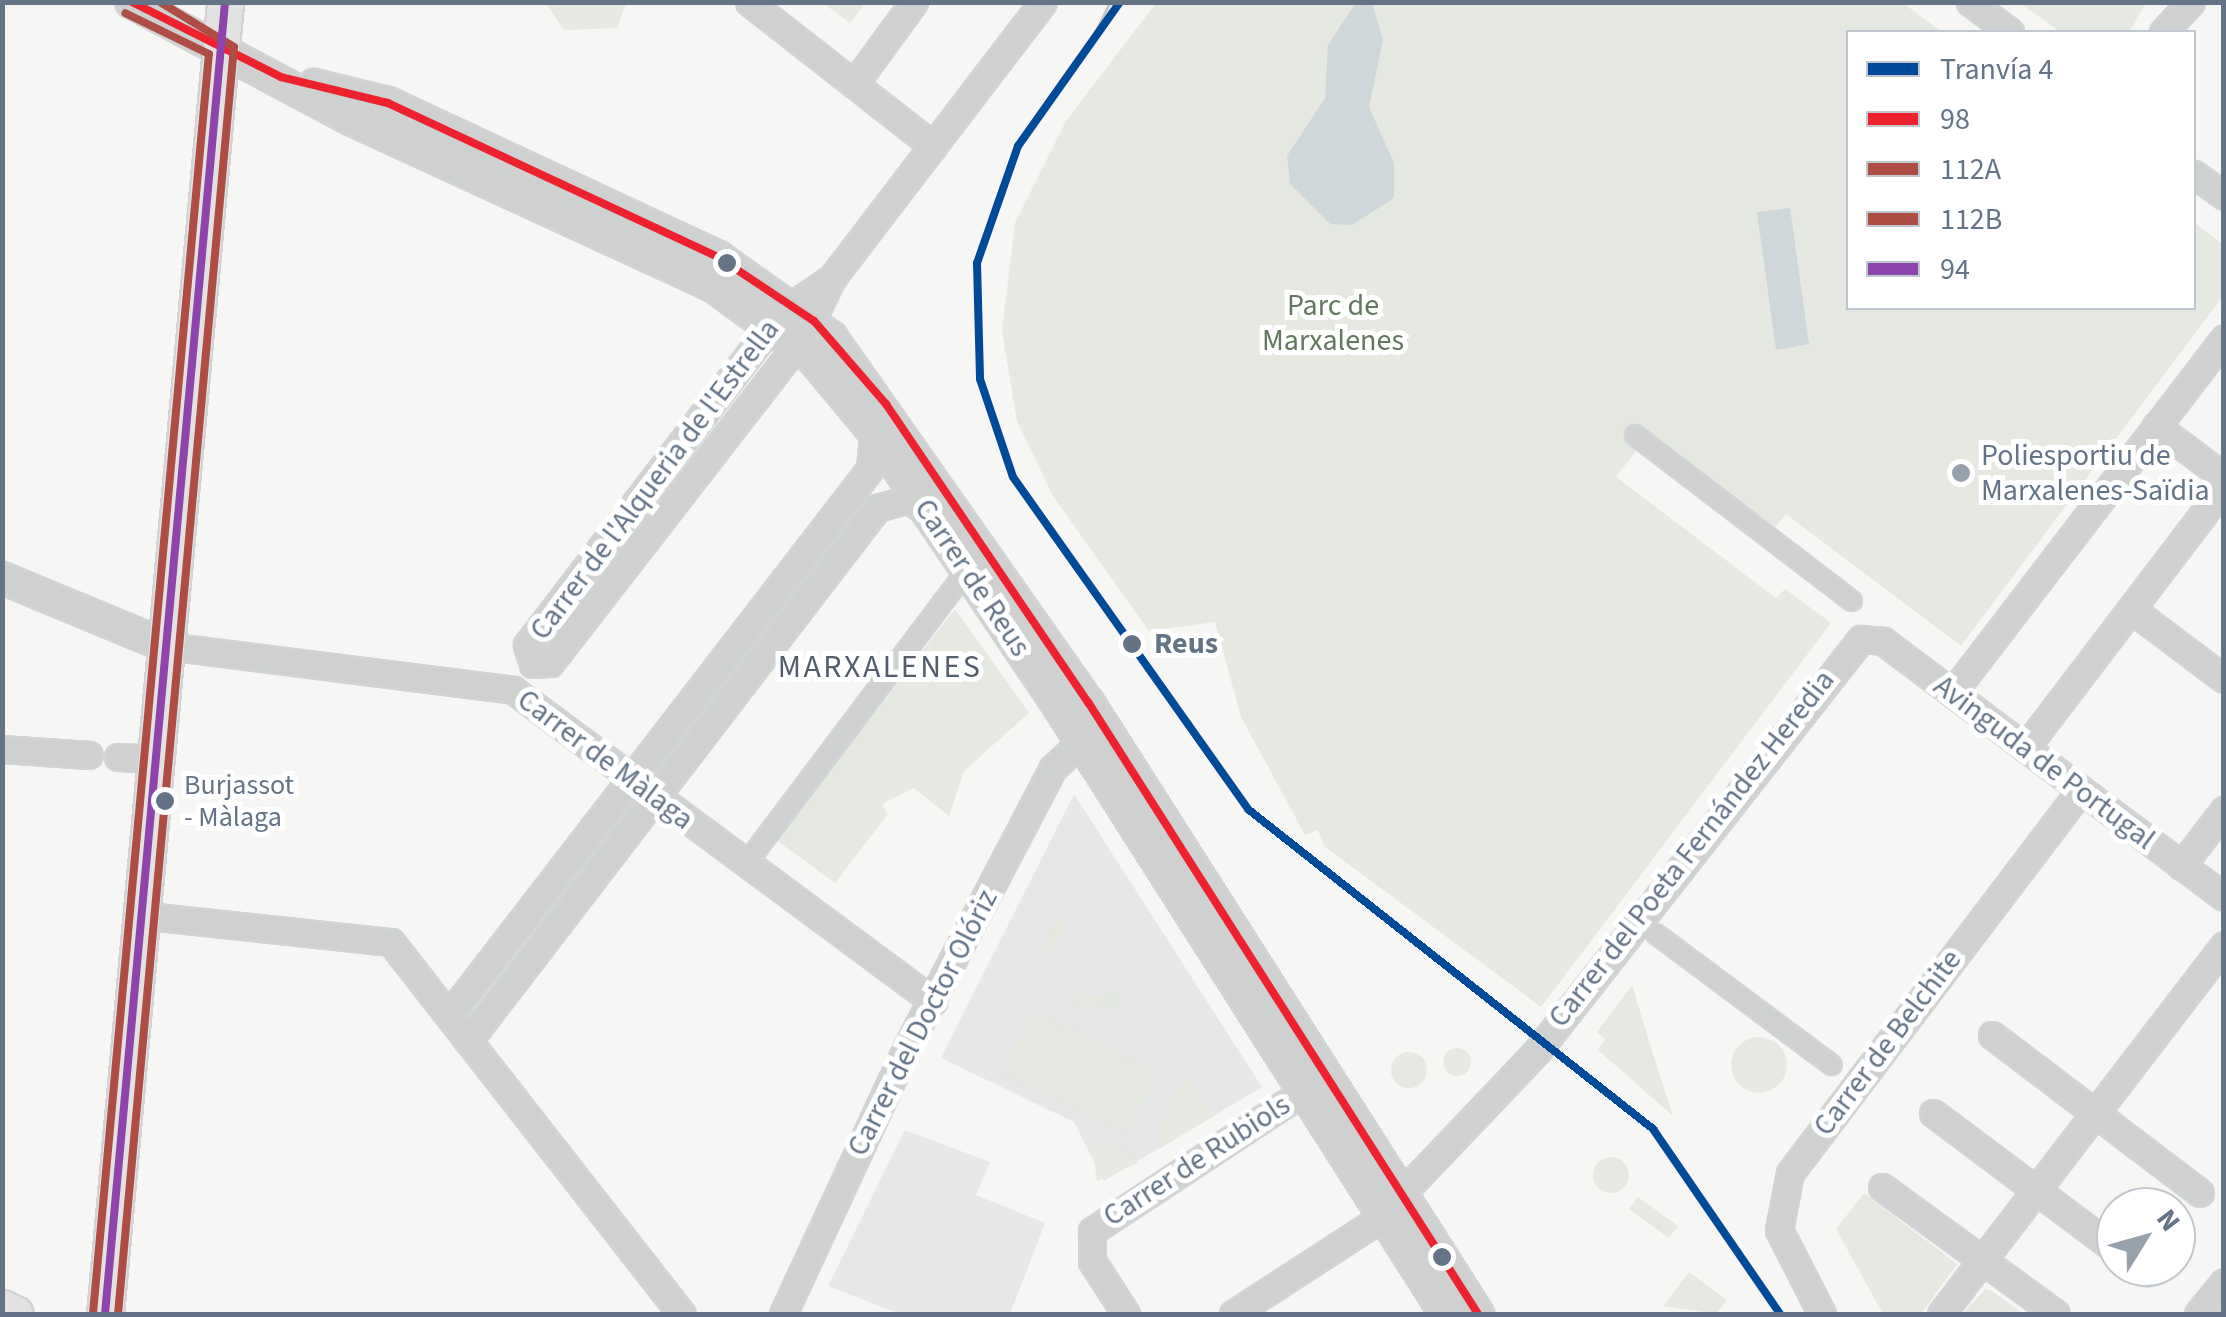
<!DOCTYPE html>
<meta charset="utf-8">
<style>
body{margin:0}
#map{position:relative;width:2226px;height:1317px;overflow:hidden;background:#f6f6f4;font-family:"Source Sans 3",sans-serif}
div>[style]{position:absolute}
.built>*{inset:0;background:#e6e8e7}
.green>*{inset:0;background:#e5e9e2}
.round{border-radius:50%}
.water>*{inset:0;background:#d0d7da}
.roads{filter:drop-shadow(2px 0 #d1d3d4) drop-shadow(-2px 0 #d1d3d4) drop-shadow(0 2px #d1d3d4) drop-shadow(0 -2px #d1d3d4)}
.pedestrian>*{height:18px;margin:-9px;padding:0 9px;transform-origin:9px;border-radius:9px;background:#cfd1d1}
.minor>*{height:25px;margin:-12.5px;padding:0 12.5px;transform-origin:12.5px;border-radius:12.5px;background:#cfd1d1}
.tertiary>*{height:30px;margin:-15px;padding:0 15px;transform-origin:15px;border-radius:15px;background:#cfd1d1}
.secondary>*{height:35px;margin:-17.5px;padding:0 17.5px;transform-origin:17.5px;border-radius:17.5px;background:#e2e2e3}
.tram>*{height:2.5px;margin:-1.25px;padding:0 1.25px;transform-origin:1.25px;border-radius:1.25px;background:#c5c6c7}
.bus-1>*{height:8px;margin:-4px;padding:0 4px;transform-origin:4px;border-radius:4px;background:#ed222e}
.bus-2>*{height:8px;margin:-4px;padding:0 4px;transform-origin:4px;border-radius:4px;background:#ad4d43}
.bus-3>*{height:8px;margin:-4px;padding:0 4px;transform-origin:4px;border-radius:4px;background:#ad4d43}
.bus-4>*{height:8px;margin:-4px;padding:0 4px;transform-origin:4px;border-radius:4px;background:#8e44ad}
.tram-1>*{height:8px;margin:-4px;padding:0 4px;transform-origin:4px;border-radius:4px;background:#004a99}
.dots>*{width:28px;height:28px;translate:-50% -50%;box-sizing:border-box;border:5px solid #fff;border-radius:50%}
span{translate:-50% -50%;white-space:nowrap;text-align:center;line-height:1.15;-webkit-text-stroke:10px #fff;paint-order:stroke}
.bus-label{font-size:28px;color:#647486}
.left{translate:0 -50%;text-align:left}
.park-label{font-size:30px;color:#63785f}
.poi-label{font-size:30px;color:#647486}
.street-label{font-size:30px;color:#647486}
.stop-label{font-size:30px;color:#647486;font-weight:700}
.neighbourhood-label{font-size:32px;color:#535e6b;letter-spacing:2.5px}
.frame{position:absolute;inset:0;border:5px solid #647486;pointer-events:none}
.legend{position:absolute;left:1846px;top:30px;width:350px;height:280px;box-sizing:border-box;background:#fff;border:2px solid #c1c7cf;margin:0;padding:12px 18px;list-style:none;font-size:30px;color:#647486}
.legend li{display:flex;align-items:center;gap:20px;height:50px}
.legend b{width:50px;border:2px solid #c1c7cf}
.north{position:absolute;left:2096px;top:1187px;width:100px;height:100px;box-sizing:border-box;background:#fff;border:2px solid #c1c7cf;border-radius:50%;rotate:53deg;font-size:28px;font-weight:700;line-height:40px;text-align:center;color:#647486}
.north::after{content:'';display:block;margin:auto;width:35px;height:45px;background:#97a2ac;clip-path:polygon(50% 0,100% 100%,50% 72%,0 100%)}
</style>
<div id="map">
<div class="built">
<i style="clip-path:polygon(1074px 794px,1262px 1087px,1104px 1181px,1074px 1122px,941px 1058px)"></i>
<i style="clip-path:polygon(905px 1130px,990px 1162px,976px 1195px,1045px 1223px,1010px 1314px,900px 1314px,828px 1286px)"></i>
</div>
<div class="green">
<i style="clip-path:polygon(546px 3px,626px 3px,617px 28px,564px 30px)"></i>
<i style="clip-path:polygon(823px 3px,859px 3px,863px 6px,850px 23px)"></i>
<i style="clip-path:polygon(1156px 3px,1903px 3px,1942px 32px,1848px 32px,1848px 308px,2194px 308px,2194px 222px,2223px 245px,2223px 296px,1961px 646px,1786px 514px,1775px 527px,1659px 440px,1642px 443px,1616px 477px,1776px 598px,1785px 589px,1831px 623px,1541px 1007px,1324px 846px,1318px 830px,1305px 835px,1241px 717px,1215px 622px,1149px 631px,1053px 496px,1017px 421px,1002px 331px,1015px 223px,1066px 121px)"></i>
<i style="clip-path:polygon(2020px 3px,2146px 3px,2129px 32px,2060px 32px)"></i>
<i style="clip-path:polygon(955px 609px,1029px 713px,964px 771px,949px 816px,914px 788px,882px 804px,888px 814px,835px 883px,776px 840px)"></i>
<i style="clip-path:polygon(1062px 909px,1066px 926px,1054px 954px,1041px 949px)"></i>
<i style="clip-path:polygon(1632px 985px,1654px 1057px,1673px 1116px,1598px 1050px,1605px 1039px,1597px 1032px)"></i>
<i style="clip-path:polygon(1110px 990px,1118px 1000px,1109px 1006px,1076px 1005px,1083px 993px,1098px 999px)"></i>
<i style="clip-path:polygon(1031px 1012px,1157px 1070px,1128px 1133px,1002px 1075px)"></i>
<i class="round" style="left:1731px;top:1037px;width:56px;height:56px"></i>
<i class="round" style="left:1443px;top:1048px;width:28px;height:28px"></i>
<i class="round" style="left:1391px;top:1052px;width:36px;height:36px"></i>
<i style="clip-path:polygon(1185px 1071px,1214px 1116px,1159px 1149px,1157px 1133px)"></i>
<i style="clip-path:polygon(1092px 1145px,1117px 1145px,1138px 1163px,1097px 1181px)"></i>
<i class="round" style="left:1593px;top:1157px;width:36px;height:36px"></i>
<i style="clip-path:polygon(1864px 1193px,1957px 1264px,1921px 1314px,1883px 1314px,1836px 1229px)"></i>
<i style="clip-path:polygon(1638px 1197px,1678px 1226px,1669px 1238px,1629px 1209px)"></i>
<i style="clip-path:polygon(1689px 1272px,1727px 1300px,1716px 1314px,1663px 1306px)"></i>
<i style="clip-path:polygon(1985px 1289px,1992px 1291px,2024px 1314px,1963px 1314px)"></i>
</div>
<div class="water">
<i style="clip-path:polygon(1372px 3px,1383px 40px,1369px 107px,1394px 163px,1394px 198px,1352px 225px,1330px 224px,1290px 184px,1287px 156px,1325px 98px,1328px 45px,1355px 4px)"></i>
<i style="clip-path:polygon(1790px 208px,1809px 344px,1776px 350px,1757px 212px)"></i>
</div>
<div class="roads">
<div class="pedestrian">
<i style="left:1635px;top:435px;width:273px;rotate:37.4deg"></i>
<i style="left:745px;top:865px;width:369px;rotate:-53deg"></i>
<i style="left:1656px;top:934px;width:219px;rotate:36.7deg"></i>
</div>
<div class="minor">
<i style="left:749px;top:2px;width:234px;rotate:38deg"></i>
<i style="left:1970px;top:2px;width:50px;rotate:36.9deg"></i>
<i style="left:2163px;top:32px;width:41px;rotate:-47deg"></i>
<i style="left:854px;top:84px;width:102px;rotate:-53.8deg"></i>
<i style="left:2194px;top:174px;width:37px;rotate:36deg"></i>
<i style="left:2156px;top:426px;width:85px;rotate:36.9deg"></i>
<i style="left:2131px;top:609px;width:116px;rotate:37deg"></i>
<i style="left:166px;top:646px;width:350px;rotate:7.2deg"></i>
<i style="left:513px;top:690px;width:523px;rotate:36.52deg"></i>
<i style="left:533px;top:664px;width:17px;rotate:-3deg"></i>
<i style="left:550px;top:663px;width:416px;rotate:-52.2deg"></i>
<i style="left:805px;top:334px;width:62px;rotate:-64.3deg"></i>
<i style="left:832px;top:278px;width:347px;rotate:-52.6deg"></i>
<i style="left:533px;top:664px;width:20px;rotate:-108deg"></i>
<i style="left:527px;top:645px;width:418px;rotate:-52.6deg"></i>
<i style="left:781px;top:313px;width:62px;rotate:-34.5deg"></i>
<i style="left:1952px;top:693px;width:447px;rotate:-52.5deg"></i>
<i style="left:2025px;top:748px;width:328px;rotate:-52.7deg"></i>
<i style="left:2px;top:749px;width:87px;rotate:3.9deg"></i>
<i style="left:118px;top:757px;width:35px;rotate:3deg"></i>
<i style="left:2181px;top:866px;width:71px;rotate:-52.5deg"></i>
<i style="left:138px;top:915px;width:254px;rotate:6.1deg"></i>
<i style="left:391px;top:942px;width:472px;rotate:52deg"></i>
<i style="left:449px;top:1015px;width:689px;rotate:-52.37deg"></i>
<i style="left:870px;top:469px;width:38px;rotate:-85deg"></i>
<i style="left:1992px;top:1035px;width:261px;rotate:37.2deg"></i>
<i style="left:468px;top:1041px;width:672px;rotate:-52.5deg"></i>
<i style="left:877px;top:508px;width:32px;rotate:-16deg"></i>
<i style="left:908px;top:499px;width:24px;rotate:35deg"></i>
<i style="left:1933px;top:1113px;width:229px;rotate:36.8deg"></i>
<i style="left:1882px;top:1187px;width:215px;rotate:36.1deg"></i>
<i style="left:1402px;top:1193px;width:197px;rotate:-46.4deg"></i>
<i style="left:1538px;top:1050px;width:523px;rotate:-51.84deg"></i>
<i style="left:1861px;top:639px;width:22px;rotate:5deg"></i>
<i style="left:1883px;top:641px;width:426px;rotate:36.9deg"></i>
<i style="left:2139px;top:1267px;width:9px;rotate:36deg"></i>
<i style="left:783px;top:1314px;width:294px;rotate:-65.1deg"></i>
<i style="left:907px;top:1047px;width:315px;rotate:-62.4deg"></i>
<i style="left:1053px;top:768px;width:38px;rotate:-43deg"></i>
<i style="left:1126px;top:1314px;width:63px;rotate:-122.7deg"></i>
<i style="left:1092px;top:1261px;width:30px;rotate:-90deg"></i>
<i style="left:1092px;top:1231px;width:253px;rotate:-33.4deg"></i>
<i style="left:1233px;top:1314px;width:180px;rotate:-33deg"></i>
<i style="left:1822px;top:1314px;width:94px;rotate:-117.1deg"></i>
<i style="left:1779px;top:1230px;width:58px;rotate:-79.1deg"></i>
<i style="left:1790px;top:1173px;width:480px;rotate:-52.8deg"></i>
<i style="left:1941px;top:1314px;width:465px;rotate:-52.5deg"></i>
<i style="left:2198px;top:1314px;width:41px;rotate:-50.9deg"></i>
</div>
<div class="tertiary">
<i style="left:131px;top:2px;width:248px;rotate:28.1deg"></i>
<i style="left:350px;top:119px;width:400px;rotate:24.7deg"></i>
<i style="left:713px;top:286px;width:124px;rotate:36.1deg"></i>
<i style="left:813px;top:359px;width:94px;rotate:50.2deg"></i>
<i style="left:873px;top:431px;width:323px;rotate:56deg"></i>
<i style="left:1054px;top:699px;width:729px;rotate:57.49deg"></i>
<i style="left:314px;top:85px;width:76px;rotate:13.7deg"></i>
<i style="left:388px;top:103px;width:364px;rotate:25deg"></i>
<i style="left:718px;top:257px;width:138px;rotate:35.3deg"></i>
<i style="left:831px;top:337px;width:446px;rotate:54.9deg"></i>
<i style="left:1088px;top:702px;width:726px;rotate:57.49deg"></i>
<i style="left:2px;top:578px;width:178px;rotate:22.5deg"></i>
</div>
<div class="secondary">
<i style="left:2px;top:1308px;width:14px;rotate:25deg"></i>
<i style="left:105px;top:1314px;width:1317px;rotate:-84.77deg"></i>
</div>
</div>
<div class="tram">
<i style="left:1091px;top:40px;width:42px;rotate:-63.4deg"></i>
</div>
<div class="bus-1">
<i style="left:132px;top:2px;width:167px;rotate:26.7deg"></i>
<i style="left:281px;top:77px;width:110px;rotate:13.7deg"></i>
<i style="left:388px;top:103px;width:364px;rotate:25deg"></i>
<i style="left:718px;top:257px;width:115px;rotate:33.7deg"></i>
<i style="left:814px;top:321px;width:110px;rotate:49.1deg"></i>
<i style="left:886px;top:404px;width:360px;rotate:55.9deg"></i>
<i style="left:1088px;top:702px;width:726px;rotate:57.49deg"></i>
</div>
<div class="bus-2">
<i style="left:118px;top:1314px;width:1272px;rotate:-84.77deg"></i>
<i style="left:234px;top:47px;width:87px;rotate:-148.7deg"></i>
</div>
<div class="bus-3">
<i style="left:93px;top:1313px;width:1264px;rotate:-84.74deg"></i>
<i style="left:209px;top:54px;width:93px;rotate:-154deg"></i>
</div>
<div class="bus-4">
<i style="left:105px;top:1314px;width:1317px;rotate:-84.77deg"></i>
</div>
<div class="tram-1">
<i style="left:1120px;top:2px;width:176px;rotate:125.3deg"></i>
<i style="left:1018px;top:146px;width:124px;rotate:109.3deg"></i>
<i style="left:977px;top:263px;width:116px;rotate:88.5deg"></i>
<i style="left:980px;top:379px;width:103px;rotate:71.4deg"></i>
<i style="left:1013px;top:477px;width:408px;rotate:54.7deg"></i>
<i style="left:1249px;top:810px;width:515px;rotate:38.29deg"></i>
<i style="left:1653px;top:1129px;width:224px;rotate:55.5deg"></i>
</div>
<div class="dots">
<i style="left:727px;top:263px;background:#647486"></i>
<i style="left:1961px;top:473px;background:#97a2ac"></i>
<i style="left:1132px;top:644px;background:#647486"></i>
<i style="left:165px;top:801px;background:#647486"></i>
<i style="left:1442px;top:1257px;background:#647486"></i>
</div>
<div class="bus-label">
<span class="left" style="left:184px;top:801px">Burjassot<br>- Màlaga</span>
</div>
<div class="park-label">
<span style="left:1333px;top:323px">Parc de<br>Marxalenes</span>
</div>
<div class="poi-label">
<span class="left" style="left:1981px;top:473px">Poliesportiu de<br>Marxalenes-Saïdia</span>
</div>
<div class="street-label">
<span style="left:655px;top:480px;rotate:-53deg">Carrer de l'Alqueria de l'Estrella</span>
<span style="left:972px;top:578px;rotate:56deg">Carrer de Reus</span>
<span style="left:605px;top:760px;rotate:37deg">Carrer de Màlaga</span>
<span style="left:2044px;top:763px;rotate:37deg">Avinguda de Portugal</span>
<span style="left:1692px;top:849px;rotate:-52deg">Carrer del Poeta Fernández Heredia</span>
<span style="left:923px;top:1023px;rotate:-63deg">Carrer del Doctor Olóriz</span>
<span style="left:1888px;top:1043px;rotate:-53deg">Carrer de Belchite</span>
<span style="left:1197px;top:1161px;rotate:-33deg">Carrer de Rubiols</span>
</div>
<div class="stop-label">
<span class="left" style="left:1154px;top:644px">Reus</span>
</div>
<div class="neighbourhood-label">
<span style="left:880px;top:667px">MARXALENES</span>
</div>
<div class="frame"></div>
<ul class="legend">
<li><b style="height:12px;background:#004a99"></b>Tranvía 4</li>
<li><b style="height:12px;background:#ed222e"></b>98</li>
<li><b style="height:12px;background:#ad4d43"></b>112A</li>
<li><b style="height:12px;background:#ad4d43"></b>112B</li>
<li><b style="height:12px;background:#8e44ad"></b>94</li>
</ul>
<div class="north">N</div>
</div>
